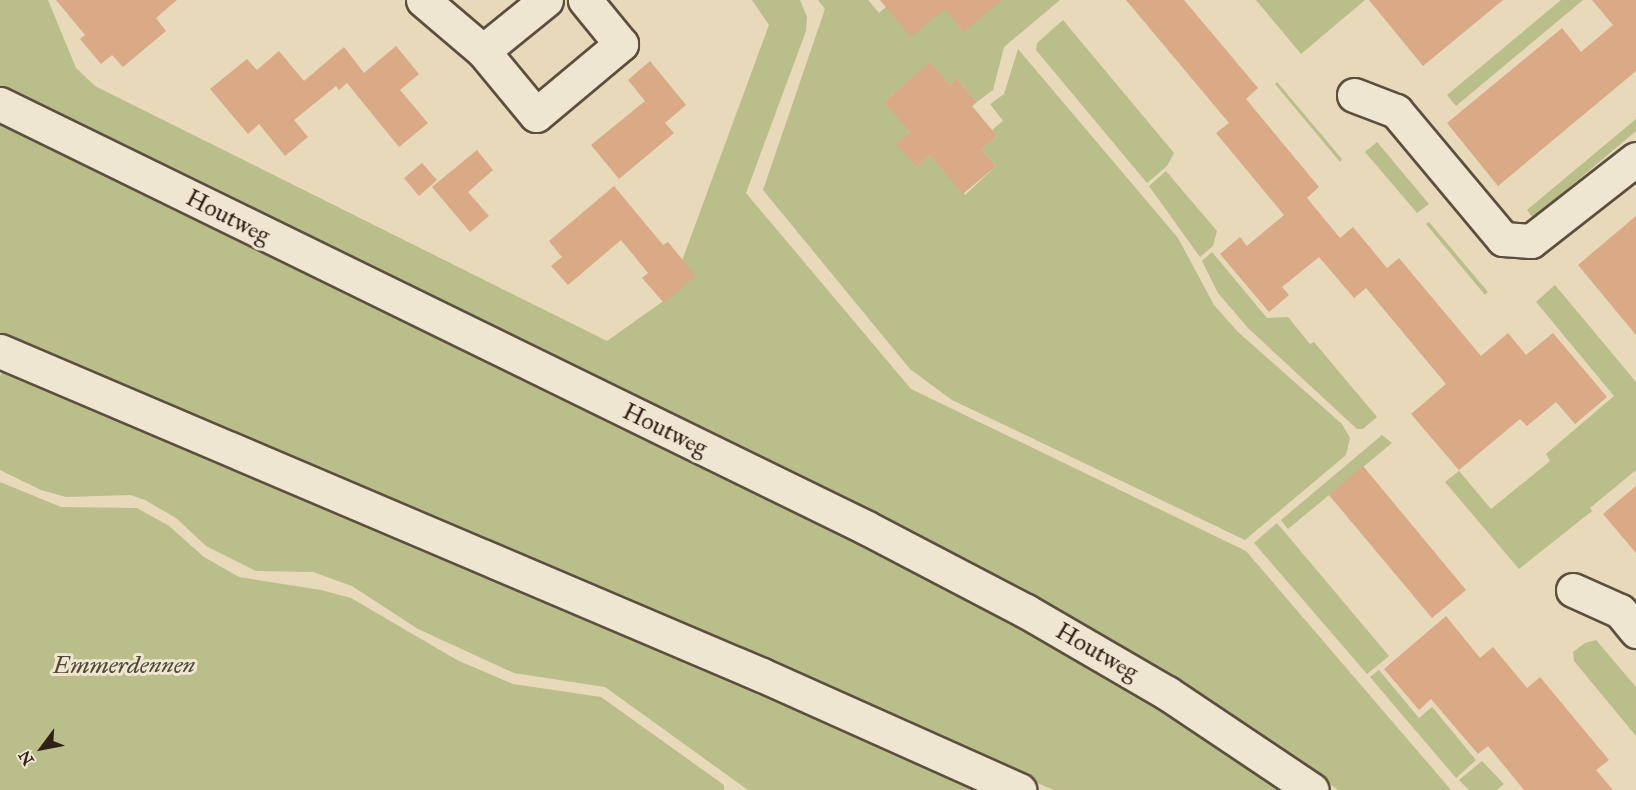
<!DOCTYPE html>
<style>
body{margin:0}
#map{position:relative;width:1636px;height:790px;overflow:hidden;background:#e7d9b9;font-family:"IM FELL Great Primer",serif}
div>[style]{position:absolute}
.green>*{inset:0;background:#babe8b}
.building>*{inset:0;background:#daa986}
.roads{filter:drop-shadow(2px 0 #5d4f3f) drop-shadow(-2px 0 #5d4f3f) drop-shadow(0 2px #5d4f3f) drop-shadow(0 -2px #5d4f3f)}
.minor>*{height:33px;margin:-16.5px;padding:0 16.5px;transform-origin:16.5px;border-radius:16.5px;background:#efe6d2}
.tertiary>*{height:33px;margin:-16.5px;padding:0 16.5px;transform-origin:16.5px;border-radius:16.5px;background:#efe6d2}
span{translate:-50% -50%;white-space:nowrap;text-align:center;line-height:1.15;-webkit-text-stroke:6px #efe6d2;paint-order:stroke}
.street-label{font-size:24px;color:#2f2116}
.park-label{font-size:24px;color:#524833;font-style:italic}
.north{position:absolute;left:12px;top:718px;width:60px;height:60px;-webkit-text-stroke:4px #efe6d2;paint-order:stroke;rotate:238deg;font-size:16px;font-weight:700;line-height:24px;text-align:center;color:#2f2116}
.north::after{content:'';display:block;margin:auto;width:21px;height:27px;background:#2f2116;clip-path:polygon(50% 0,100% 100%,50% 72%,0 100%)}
</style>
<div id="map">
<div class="green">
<i style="clip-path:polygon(0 0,48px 0,76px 68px,95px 86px,607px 341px,676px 292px,683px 258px,769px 25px,752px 0,800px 0,807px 17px,806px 31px,746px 193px,911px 389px,1246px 551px,1451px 790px,1338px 790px,1319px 776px,0 95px)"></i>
<i style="clip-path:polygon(818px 0,868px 0,879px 13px,886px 7px,933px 0,1060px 0,1004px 47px,993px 90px,977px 102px,957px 79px,950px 85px,930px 63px,885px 101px,910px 132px,897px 144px,917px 167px,930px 155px,965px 195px,996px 166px,982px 149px,997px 136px,992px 130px,1003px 121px,990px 104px,1004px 94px,1018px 49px,1178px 238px,1214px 305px,1238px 332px,1342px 424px,1350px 438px,1346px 455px,1245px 540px,952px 400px,910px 369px,763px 190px,825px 9px)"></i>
<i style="clip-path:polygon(1256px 0,1365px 0,1301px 54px)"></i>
<i style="clip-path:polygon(1561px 0,1583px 0,1456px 106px,1447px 95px)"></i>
<i style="clip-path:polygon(1063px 20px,1174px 153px,1167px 166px,1147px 183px,1036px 50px,1037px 43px)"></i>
<i style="clip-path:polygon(1277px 82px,1342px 159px,1340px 162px,1275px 84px)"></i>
<i style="clip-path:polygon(0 113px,147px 189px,205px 224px,843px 533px,1092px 663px,1290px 790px,1054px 790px,0 336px)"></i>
<i style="clip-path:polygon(1636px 119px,1636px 131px,1533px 218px,1527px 210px)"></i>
<i style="clip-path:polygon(1377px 142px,1429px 204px,1417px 213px,1365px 152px)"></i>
<i style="clip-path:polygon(1166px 171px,1217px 231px,1213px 246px,1200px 257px,1149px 186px)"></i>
<i style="clip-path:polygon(1429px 222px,1488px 292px,1485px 295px,1426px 224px)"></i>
<i style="clip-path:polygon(1212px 252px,1267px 318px,1288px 317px,1310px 344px,1314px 342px,1377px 417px,1363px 429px,1357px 429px,1248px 328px,1218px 293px,1202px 261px)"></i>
<i style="clip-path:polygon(1555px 285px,1636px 382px,1636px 470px,1590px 508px,1592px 511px,1519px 569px,1445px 482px,1459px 471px,1491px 509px,1550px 461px,1546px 454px,1614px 396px,1536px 302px)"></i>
<i style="clip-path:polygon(4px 368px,994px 790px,748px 790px,605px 687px,514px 673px,418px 629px,352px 586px,313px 572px,256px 571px,206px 546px,176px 518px,145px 500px,130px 495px,66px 497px,41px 490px,0 470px,0 376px)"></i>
<i style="clip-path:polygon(1382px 435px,1392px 443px,1288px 529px,1281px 520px)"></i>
<i style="clip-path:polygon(0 482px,61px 507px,137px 508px,169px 526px,204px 557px,239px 577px,321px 590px,351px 598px,457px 660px,513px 684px,601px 697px,724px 785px,724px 790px,0 790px)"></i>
<i style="clip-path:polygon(1277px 523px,1389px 656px,1367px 674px,1254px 543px)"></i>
<i style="clip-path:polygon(1596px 640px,1636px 687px,1636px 736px,1574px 661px,1573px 652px,1585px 643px)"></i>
<i style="clip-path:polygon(1379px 670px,1419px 718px,1432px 707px,1476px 760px,1456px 778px,1370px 677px)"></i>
<i style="clip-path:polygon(1482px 761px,1504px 784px,1497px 790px,1469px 790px,1459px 780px)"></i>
</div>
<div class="building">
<i style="clip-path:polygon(56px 0,177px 0,156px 18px,166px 31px,123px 67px,112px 55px,101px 64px,80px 39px,85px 35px)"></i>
<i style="clip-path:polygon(880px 0,1002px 0,964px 32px,945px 9px,911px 37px)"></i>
<i style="clip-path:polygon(1126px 0,1184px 0,1258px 88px,1246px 99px,1319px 187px,1307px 198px,1340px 238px,1353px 227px,1387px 268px,1399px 258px,1481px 356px,1508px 333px,1526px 355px,1553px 333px,1607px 397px,1575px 424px,1556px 402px,1527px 426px,1520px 419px,1459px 470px,1411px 414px,1446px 384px,1366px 288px,1354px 298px,1319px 257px,1282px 287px,1289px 295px,1269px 312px,1220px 254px,1240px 237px,1247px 246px,1284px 215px,1216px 133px,1229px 123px)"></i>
<i style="clip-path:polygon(1369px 0,1503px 0,1423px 66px)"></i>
<i style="clip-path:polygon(1592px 0,1636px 0,1636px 71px,1498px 186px,1447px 123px,1562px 28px,1581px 52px,1613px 25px)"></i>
<i style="clip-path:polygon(396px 46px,419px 74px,400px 90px,428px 123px,399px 147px,347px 83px,339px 90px,336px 86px,294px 120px,308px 137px,285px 156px,259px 124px,248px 134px,210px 89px,247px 59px,257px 70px,279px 51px,304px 81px,344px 47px,364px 73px)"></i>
<i style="clip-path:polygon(650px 61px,686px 105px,665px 123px,674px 133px,619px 179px,591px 145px,645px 101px,628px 80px)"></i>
<i style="clip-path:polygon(930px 62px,950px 85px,957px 79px,977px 102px,972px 106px,997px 136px,982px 149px,996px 166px,963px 194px,930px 155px,917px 167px,896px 144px,910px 132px,884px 102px)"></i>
<i style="clip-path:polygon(477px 150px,493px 170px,468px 192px,489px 216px,470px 232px,432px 187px)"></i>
<i style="clip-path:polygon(422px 163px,437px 180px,419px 196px,404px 178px)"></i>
<i style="clip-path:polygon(614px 186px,663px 245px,668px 242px,696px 276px,664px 303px,642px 278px,648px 273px,621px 240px,568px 285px,551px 266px,562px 257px,549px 241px)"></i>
<i style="clip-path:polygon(1636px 216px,1636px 335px,1578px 265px)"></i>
<i style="clip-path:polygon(1363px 466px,1466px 590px,1432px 618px,1329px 495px)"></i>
<i style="clip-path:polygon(1636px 486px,1636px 553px,1603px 514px)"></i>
<i style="clip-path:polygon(1446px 616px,1480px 658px,1493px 647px,1527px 688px,1540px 677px,1609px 760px,1596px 770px,1613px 790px,1524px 790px,1488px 746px,1478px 754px,1431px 699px,1419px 710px,1384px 669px)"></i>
</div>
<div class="roads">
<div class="minor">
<i style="left:423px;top:0;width:79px;rotate:40.4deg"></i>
<i style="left:483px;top:51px;width:83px;rotate:50.4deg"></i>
<i style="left:536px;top:115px;width:111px;rotate:-39.9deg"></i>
<i style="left:621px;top:44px;width:57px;rotate:-129.3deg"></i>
<i style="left:483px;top:51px;width:81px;rotate:-39deg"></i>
<i style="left:1354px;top:95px;width:45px;rotate:20.9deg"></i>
<i style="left:1396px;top:111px;width:167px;rotate:50.1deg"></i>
<i style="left:1503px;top:239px;width:28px;rotate:4deg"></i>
<i style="left:1531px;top:241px;width:133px;rotate:-38deg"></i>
<i style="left:1573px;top:590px;width:51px;rotate:24.1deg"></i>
<i style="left:1620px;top:611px;width:26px;rotate:51deg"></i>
</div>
<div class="tertiary">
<i style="left:0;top:104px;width:965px;rotate:26.06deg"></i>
<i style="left:867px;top:528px;width:179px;rotate:27.6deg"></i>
<i style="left:1026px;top:611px;width:163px;rotate:30.2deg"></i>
<i style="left:1167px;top:693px;width:174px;rotate:33.8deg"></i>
<i style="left:0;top:351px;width:828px;rotate:23.04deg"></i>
<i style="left:762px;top:675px;width:282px;rotate:24.1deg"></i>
</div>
</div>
<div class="street-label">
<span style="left:228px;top:217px;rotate:27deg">Houtweg</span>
<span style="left:665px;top:430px;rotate:26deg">Houtweg</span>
<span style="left:1097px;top:652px;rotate:30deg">Houtweg</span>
</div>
<div class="park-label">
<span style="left:124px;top:666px">Emmerdennen</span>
</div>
<div class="north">N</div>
</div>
